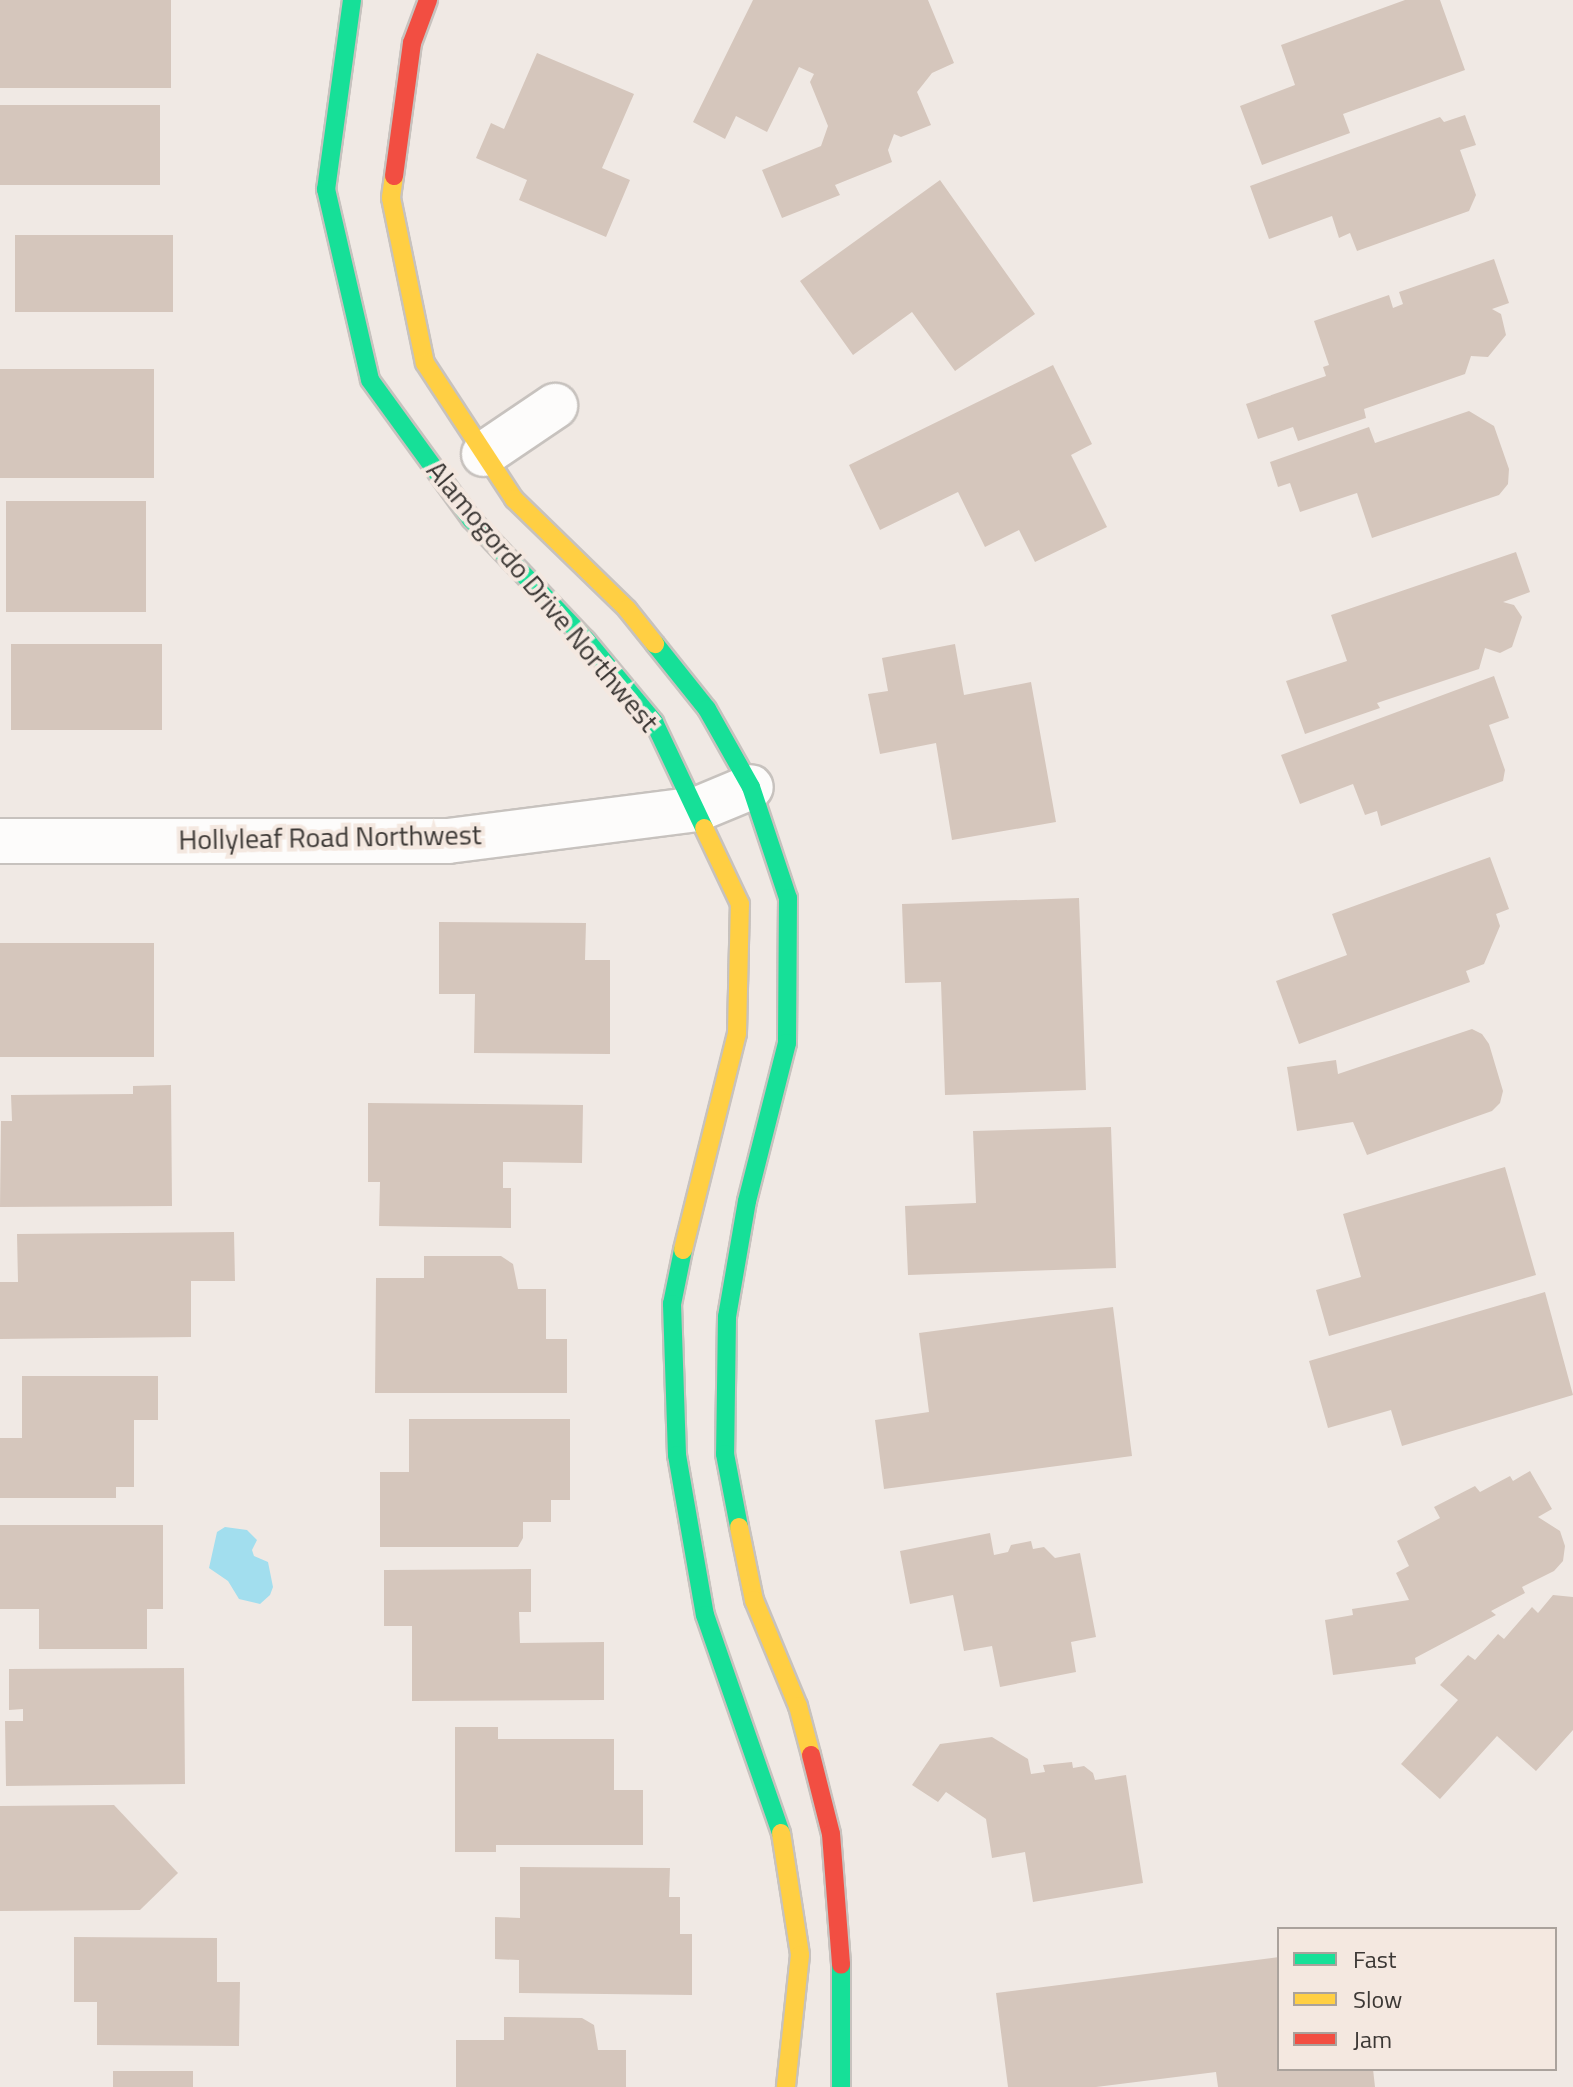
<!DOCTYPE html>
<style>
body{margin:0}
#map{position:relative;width:1573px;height:2087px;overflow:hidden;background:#f0e9e4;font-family:"Titillium Web",sans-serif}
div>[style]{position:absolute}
.water>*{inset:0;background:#a2deee}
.building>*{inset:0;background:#d5c6bc}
.roads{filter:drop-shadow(2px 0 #c7c2be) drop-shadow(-2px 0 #c7c2be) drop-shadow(0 2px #c7c2be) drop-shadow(0 -2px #c7c2be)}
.street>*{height:44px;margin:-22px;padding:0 22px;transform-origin:22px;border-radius:22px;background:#fdfcfb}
.fast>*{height:18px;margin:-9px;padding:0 9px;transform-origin:9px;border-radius:9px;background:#16e098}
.slow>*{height:18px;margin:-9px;padding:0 9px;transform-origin:9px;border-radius:9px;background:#ffcf43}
.jam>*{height:18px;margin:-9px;padding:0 9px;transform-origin:9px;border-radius:9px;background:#f24e42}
span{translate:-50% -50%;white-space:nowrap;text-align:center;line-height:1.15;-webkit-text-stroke:8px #f4e8e0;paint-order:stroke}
.street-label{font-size:28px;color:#3c3835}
.legend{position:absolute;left:1277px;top:1927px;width:280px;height:144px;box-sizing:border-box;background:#f4e8e0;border:2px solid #aaa29c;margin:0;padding:10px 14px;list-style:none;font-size:24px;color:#3c3835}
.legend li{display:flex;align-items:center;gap:16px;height:40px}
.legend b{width:40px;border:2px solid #aaa29c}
</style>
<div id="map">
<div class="water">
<i style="clip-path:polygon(225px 1527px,247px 1530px,257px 1540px,252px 1550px,254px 1556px,268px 1562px,273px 1587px,270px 1595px,260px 1604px,239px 1599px,228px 1581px,209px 1568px,217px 1532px)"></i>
</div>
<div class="building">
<i style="clip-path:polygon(0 0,171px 0,171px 88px,0 88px)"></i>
<i style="clip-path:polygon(753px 0,928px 0,954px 63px,932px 73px,917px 92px,931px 125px,901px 137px,894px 134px,888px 150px,892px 162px,835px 185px,840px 195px,782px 218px,762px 170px,821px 146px,828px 126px,810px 82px,814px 74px,799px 67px,767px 132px,736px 116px,725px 139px,693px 122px)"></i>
<i style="clip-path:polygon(1405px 0,1440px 0,1465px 70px,1343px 114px,1350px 133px,1262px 165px,1240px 106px,1295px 85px,1281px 45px)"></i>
<i style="clip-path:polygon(537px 53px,634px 94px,602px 168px,630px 180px,606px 237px,519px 200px,527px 180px,476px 158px,491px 123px,504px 129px)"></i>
<i style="clip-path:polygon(0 105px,160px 105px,160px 185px,0 185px)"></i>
<i style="clip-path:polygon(1465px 115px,1476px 145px,1460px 150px,1476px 195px,1469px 211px,1357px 251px,1350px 233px,1339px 238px,1332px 216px,1269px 239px,1250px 186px,1440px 117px,1444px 122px)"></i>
<i style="clip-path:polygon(940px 180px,1035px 314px,955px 371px,912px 312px,853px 355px,800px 281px)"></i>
<i style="clip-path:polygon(15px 235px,173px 235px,173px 312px,15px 312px)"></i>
<i style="clip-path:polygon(1494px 259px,1509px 303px,1492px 309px,1501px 314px,1506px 335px,1488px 357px,1471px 356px,1465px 374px,1364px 409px,1366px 418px,1298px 441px,1293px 427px,1258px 439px,1246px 404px,1326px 376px,1323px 367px,1329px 365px,1314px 321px,1389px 295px,1393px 308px,1403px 304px,1399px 292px)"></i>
<i style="clip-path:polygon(1053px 365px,1092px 444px,1071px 455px,1107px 527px,1035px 562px,1019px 530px,985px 547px,958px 492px,880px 530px,849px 465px)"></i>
<i style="clip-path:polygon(0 369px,154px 369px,154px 478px,0 478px)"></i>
<i style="clip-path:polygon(1469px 411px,1494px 426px,1509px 469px,1508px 484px,1499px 495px,1372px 538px,1357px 493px,1300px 512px,1290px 483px,1278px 487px,1270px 462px,1369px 427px,1375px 443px)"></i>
<i style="clip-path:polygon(6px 501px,146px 501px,146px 612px,6px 612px)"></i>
<i style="clip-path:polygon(1516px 552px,1530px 592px,1503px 602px,1514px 605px,1522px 617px,1512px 647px,1500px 653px,1485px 648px,1479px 669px,1377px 703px,1380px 708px,1305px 734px,1286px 681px,1347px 661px,1331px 615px)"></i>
<i style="clip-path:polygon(11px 644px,162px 644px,162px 730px,11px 730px)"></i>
<i style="clip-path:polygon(955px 644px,964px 695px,1031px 682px,1056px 822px,952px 840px,936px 743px,880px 754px,868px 694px,888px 691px,882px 658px)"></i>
<i style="clip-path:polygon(1494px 676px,1509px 718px,1489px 725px,1505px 770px,1503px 781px,1381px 826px,1377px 811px,1365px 815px,1353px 784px,1300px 804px,1281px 755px)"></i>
<i style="clip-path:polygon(1490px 857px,1509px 909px,1496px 914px,1500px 926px,1484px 964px,1466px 971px,1470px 982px,1299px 1044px,1276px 981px,1347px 955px,1332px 914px)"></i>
<i style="clip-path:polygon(1079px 898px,1086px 1090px,945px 1095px,941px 982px,905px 983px,902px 904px)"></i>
<i style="clip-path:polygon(439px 922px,586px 923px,585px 960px,610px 960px,610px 1054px,474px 1053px,475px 994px,439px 994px)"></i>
<i style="clip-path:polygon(0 943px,154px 943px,154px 1057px,0 1057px)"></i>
<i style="clip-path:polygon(1472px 1029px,1482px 1034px,1489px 1044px,1503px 1091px,1500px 1103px,1492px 1111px,1367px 1155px,1353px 1122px,1297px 1131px,1287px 1067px,1336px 1060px,1338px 1074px)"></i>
<i style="clip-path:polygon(171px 1085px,172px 1206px,0 1207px,1px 1121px,12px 1121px,11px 1095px,133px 1094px,133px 1086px)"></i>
<i style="clip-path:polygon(368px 1103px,583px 1105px,582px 1163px,503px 1162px,503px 1188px,511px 1188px,511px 1228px,379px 1226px,380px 1182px,368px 1182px)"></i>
<i style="clip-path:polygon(1111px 1127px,1116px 1268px,908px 1275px,905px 1206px,976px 1203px,973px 1131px)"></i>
<i style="clip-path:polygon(1505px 1167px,1536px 1275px,1329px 1336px,1316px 1290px,1361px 1277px,1343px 1214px)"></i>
<i style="clip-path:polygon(234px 1232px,235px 1281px,191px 1281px,191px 1337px,0 1339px,0 1282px,18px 1282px,17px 1234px)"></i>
<i style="clip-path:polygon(424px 1256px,501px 1256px,513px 1264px,518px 1289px,546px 1289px,546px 1339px,567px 1339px,567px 1393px,375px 1393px,376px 1278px,424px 1278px)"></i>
<i style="clip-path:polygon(1545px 1292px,1573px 1395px,1402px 1446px,1391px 1410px,1328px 1428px,1309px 1361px)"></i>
<i style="clip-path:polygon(1113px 1307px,1132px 1456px,884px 1489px,875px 1420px,929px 1412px,919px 1333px)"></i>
<i style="clip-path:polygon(22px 1376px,158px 1376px,158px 1420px,134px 1420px,134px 1487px,116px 1487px,116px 1498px,0 1498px,0 1438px,22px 1438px)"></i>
<i style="clip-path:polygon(409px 1419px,570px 1419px,570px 1500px,551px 1500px,551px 1522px,523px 1522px,523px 1538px,518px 1547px,380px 1547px,380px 1472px,409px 1472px)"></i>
<i style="clip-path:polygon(1530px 1471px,1552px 1509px,1538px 1517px,1560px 1531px,1565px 1546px,1563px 1561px,1554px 1571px,1522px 1587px,1525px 1593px,1491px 1611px,1496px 1615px,1415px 1658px,1416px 1664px,1333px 1675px,1325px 1620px,1353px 1615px,1352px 1609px,1409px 1600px,1396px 1573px,1409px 1566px,1397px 1541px,1440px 1518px,1434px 1507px,1475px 1486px,1480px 1492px,1510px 1476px,1513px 1481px)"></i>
<i style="clip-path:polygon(0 1525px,163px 1525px,163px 1609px,147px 1609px,147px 1649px,39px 1649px,39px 1609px,0 1609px)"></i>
<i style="clip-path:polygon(990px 1533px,994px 1555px,1008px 1552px,1011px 1545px,1031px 1541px,1033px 1549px,1044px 1547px,1055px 1558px,1080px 1553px,1096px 1637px,1071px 1642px,1076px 1672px,1000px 1687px,992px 1646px,964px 1651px,953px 1595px,910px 1604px,900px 1551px)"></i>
<i style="clip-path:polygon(531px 1569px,531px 1612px,519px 1612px,520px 1643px,604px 1642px,604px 1700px,412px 1701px,412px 1626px,384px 1626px,384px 1570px)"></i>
<i style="clip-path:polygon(1553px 1595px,1573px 1597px,1573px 1730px,1536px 1771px,1497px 1736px,1440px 1799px,1401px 1764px,1458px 1700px,1440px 1685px,1468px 1655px,1475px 1660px,1498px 1634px,1504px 1639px,1532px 1607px,1538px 1613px)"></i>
<i style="clip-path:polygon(184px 1668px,185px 1784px,6px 1786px,5px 1721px,23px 1721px,23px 1709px,9px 1710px,9px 1669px)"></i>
<i style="clip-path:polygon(455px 1727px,498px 1727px,498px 1739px,614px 1739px,614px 1790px,643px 1790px,643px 1845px,496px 1845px,496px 1852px,455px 1852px)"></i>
<i style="clip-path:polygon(992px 1737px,1028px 1759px,1031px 1774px,1045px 1772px,1043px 1765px,1072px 1762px,1073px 1768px,1084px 1766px,1093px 1773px,1095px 1780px,1126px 1775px,1143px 1883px,1033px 1902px,1025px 1852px,992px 1858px,986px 1819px,946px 1792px,938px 1802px,912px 1785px,940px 1744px)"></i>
<i style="clip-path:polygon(114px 1805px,178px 1873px,140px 1910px,0 1911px,0 1806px)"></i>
<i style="clip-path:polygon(520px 1867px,670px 1868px,669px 1897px,680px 1897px,680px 1934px,692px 1934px,692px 1995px,519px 1993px,519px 1960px,495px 1959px,495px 1917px,520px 1918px)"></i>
<i style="clip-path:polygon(74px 1937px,217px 1938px,217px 1982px,240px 1982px,239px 2046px,97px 2045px,97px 2002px,74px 2002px)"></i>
<i style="clip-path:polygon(1279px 1957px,1279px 2069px,1373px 2069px,1375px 2087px,1218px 2087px,1216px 2072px,1096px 2087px,1008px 2087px,996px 1993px)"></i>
<i style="clip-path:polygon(504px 2017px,582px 2018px,594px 2025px,598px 2050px,626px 2050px,626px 2087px,456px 2087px,456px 2040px,504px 2040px)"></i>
<i style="clip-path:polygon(113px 2071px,193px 2071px,193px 2087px,113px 2087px)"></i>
</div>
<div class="roads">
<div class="street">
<i style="left:484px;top:454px;width:86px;rotate:-34.1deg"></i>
<i style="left:0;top:841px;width:448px"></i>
<i style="left:448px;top:841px;width:252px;rotate:-7.3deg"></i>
<i style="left:698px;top:809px;width:57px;rotate:-22.5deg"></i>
</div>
<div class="fast">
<i style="left:352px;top:0;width:191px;rotate:97.8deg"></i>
<i style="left:326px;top:189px;width:196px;rotate:77deg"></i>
<i style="left:370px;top:380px;width:172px;rotate:54deg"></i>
<i style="left:471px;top:519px;width:167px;rotate:46.5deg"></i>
<i style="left:586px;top:640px;width:107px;rotate:50.3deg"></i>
<i style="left:654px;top:722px;width:117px;rotate:64.7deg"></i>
<i style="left:655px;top:644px;width:83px;rotate:51.3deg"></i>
<i style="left:707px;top:709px;width:90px;rotate:60.6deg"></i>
<i style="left:751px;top:787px;width:117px;rotate:71.6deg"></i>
<i style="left:788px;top:898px;width:145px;rotate:90.4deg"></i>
<i style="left:787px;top:1043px;width:163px;rotate:104.2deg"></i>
<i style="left:747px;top:1201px;width:118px;rotate:99.8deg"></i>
<i style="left:727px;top:1317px;width:137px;rotate:90.8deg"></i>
<i style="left:725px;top:1454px;width:74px;rotate:79.1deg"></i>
<i style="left:683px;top:1250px;width:55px;rotate:101.5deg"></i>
<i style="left:672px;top:1304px;width:151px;rotate:88.1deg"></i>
<i style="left:677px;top:1455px;width:162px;rotate:80.1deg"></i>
<i style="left:705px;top:1615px;width:231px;rotate:70.8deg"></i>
<i style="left:841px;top:1965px;width:122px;rotate:90deg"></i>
</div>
<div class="slow">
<i style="left:394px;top:176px;width:22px;rotate:98deg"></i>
<i style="left:391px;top:198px;width:168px;rotate:78.4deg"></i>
<i style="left:425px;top:363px;width:163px;rotate:56.8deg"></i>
<i style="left:514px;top:499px;width:158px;rotate:44.2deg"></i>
<i style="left:627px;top:609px;width:45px;rotate:51.3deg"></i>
<i style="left:683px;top:1250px;width:224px;rotate:-76deg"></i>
<i style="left:737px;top:1033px;width:129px;rotate:-88.7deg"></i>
<i style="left:740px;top:904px;width:84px;rotate:-115.3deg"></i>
<i style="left:739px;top:1527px;width:75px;rotate:78.4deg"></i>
<i style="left:754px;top:1600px;width:115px;rotate:67.5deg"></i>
<i style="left:798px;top:1706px;width:51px;rotate:75.1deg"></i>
<i style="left:781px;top:1833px;width:123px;rotate:81.1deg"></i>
<i style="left:800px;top:1955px;width:133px;rotate:96.1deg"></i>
</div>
<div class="jam">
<i style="left:394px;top:176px;width:134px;rotate:-82.3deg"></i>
<i style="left:412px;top:43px;width:46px;rotate:-69.6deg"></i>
<i style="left:811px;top:1755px;width:81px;rotate:75.8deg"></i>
<i style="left:831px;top:1834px;width:131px;rotate:85.6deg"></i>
</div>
</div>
<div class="street-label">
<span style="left:543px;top:596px;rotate:50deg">Alamogordo Drive Northwest</span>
<span style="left:330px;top:837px;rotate:-1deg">Hollyleaf Road Northwest</span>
</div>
<ul class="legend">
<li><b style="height:10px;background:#16e098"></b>Fast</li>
<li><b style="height:10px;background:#ffcf43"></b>Slow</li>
<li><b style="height:10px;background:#f24e42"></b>Jam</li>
</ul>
</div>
